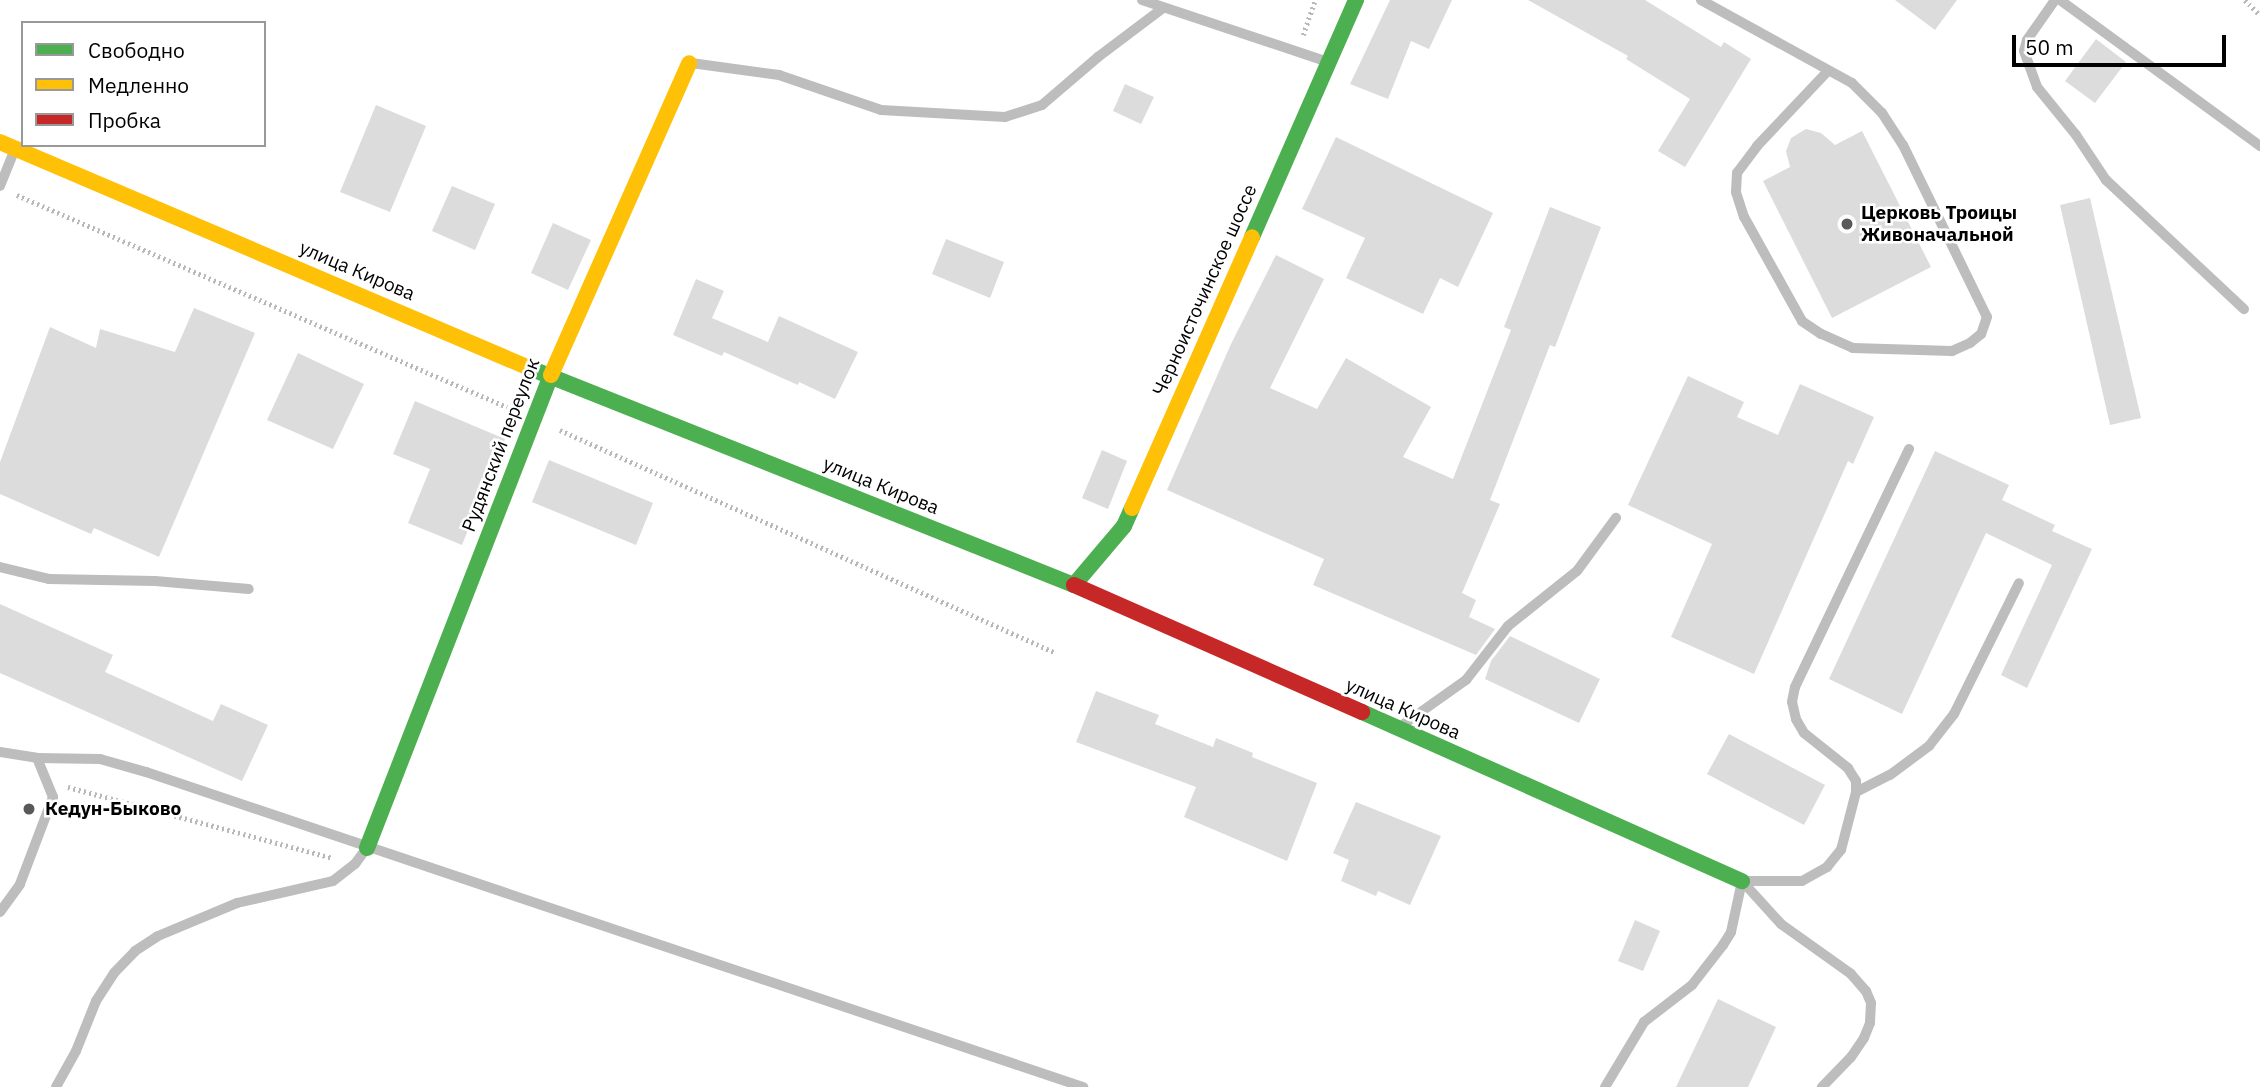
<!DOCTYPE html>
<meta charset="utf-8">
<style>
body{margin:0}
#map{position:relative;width:2260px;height:1087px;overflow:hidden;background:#fff;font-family:"IBM Plex Sans",sans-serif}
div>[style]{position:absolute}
.building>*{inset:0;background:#dcdcdc}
.path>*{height:4.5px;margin-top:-2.25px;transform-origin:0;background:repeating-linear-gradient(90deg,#b8b8b8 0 2px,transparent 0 5.5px)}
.lane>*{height:10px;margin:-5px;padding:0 5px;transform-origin:5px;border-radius:5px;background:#bdbdbd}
.fast>*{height:16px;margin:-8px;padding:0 8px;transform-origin:8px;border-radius:8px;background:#4caf50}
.slow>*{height:16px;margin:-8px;padding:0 8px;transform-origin:8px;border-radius:8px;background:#ffc107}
.jam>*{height:16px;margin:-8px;padding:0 8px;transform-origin:8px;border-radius:8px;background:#c62828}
.dots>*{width:19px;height:19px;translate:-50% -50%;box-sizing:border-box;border:4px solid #fff;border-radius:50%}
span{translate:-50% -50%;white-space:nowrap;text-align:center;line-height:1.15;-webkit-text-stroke:5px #fff;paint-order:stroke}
.poi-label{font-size:19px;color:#000;font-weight:700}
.left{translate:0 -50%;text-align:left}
.street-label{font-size:19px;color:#000}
.legend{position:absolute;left:21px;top:21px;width:245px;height:126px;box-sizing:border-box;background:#fff;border:2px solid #999;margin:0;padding:9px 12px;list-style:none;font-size:21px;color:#000}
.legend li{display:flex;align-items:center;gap:14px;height:35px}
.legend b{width:35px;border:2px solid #999}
.scale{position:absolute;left:2012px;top:35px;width:214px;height:32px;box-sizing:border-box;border:4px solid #000;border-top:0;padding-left:9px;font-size:21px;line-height:24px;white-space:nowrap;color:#000;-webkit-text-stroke:5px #fff;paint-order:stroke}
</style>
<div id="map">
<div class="building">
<i style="clip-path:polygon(1390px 0,1452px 0,1429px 49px,1411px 41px,1388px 99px,1350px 84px)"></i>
<i style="clip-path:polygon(1528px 0,1645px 0,1721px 47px,1724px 42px,1751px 59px,1685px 167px,1658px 151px,1690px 99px,1626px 59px,1628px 56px)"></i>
<i style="clip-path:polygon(1895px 0,1957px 0,1935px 30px)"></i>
<i style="clip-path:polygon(2096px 39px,2126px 62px,2095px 103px,2065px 81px)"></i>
<i style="clip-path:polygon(1125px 84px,1154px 97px,1141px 124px,1113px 111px)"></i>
<i style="clip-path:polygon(376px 105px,426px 126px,390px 212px,340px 192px)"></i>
<i style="clip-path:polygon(1806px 129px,1821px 133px,1835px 145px,1862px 131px,1931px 267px,1832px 318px,1763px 181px,1790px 167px,1786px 151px,1791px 138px)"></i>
<i style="clip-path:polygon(1336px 137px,1493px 213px,1458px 287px,1440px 278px,1423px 314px,1346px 278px,1365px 238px,1302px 209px)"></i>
<i style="clip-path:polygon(452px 186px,495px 204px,475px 250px,432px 231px)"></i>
<i style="clip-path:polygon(2090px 198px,2141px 418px,2110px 425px,2060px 205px)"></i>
<i style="clip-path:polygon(1550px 207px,1601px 227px,1555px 347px,1550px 345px,1490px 500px,1500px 504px,1462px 593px,1476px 600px,1469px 617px,1495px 629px,1476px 655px,1313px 585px,1324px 559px,1167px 490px,1231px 344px,1276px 255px,1324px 279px,1270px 388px,1317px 409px,1346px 358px,1431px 407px,1403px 457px,1453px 479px,1511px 330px,1504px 327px)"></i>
<i style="clip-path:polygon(553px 223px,591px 240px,568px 290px,531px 273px)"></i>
<i style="clip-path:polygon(946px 239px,1004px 262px,990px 298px,932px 274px)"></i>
<i style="clip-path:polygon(696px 279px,724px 291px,712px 318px,768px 342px,779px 316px,858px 352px,835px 399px,799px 382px,798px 385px,724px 352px,722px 356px,673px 335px)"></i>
<i style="clip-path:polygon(194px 308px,255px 333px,159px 557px,94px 528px,91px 534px,0 494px,0 462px,50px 327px,96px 348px,100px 329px,175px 352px)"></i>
<i style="clip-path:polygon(298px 353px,364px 384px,333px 449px,267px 420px)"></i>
<i style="clip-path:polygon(1688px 376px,1744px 402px,1737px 417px,1778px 435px,1800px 384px,1874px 417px,1853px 464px,1848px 461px,1754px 674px,1671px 637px,1712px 544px,1628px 505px)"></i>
<i style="clip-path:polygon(415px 401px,505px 439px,462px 545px,408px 523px,430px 469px,393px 454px)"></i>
<i style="clip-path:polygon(1102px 450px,1127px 461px,1108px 509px,1082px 498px)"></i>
<i style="clip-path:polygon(1935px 451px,2009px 485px,2002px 500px,2055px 525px,2052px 531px,2092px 549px,2027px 688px,2001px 675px,2052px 565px,1986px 533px,1902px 714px,1829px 679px)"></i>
<i style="clip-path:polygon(549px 460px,653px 503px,636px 545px,532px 502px)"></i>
<i style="clip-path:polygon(0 604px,113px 655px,105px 672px,213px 721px,221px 704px,268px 725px,242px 781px,0 673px)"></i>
<i style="clip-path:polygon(1510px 636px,1600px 679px,1579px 723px,1485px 679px,1491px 661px)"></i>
<i style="clip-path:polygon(1096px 691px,1159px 715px,1155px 724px,1213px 747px,1216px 738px,1253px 753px,1252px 757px,1317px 783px,1287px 861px,1184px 817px,1196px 787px,1076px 742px)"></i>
<i style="clip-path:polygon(1729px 734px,1825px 785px,1804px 825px,1707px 774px)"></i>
<i style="clip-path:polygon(1356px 802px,1441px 836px,1410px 905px,1378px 891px,1376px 896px,1341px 881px,1349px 860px,1333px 853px)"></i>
<i style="clip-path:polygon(1635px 920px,1660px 931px,1643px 971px,1618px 961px)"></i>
<i style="clip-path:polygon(1718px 999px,1776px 1027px,1748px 1087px,1676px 1087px)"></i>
</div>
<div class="path">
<i style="left:2245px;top:0;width:21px;rotate:45deg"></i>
<i style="left:1303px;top:35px;width:37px;rotate:-71deg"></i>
<i style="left:17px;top:195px;width:534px;rotate:23.4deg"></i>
<i style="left:560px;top:430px;width:544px;rotate:24.21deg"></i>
<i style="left:68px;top:787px;width:274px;rotate:15deg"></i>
</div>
<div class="lane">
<i style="left:1142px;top:0;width:193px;rotate:18.4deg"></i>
<i style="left:1701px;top:0;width:172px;rotate:28.8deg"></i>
<i style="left:1852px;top:83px;width:42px;rotate:45deg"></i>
<i style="left:1882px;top:113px;width:38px;rotate:57deg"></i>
<i style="left:1903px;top:145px;width:191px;rotate:64deg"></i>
<i style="left:1987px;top:317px;width:18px;rotate:109deg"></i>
<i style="left:1981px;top:334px;width:14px;rotate:141deg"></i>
<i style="left:1970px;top:343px;width:20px;rotate:156deg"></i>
<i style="left:1952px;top:351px;width:99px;rotate:-178.3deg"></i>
<i style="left:1853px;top:348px;width:35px;rotate:-156deg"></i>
<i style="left:1821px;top:334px;width:23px;rotate:-146deg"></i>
<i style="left:1802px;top:321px;width:119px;rotate:-119.1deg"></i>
<i style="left:1744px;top:217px;width:26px;rotate:-108deg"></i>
<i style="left:1736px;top:192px;width:19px;rotate:-87deg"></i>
<i style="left:1737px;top:173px;width:34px;rotate:-53deg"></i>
<i style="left:1757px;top:146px;width:103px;rotate:-46.6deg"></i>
<i style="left:2055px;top:0;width:49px;rotate:125deg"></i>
<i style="left:2027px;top:40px;width:11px;rotate:105deg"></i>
<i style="left:2024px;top:51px;width:38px;rotate:70deg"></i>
<i style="left:2037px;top:87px;width:62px;rotate:50.9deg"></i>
<i style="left:2076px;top:135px;width:54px;rotate:56.3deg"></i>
<i style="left:2106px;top:180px;width:189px;rotate:43.1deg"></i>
<i style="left:2060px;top:0;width:248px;rotate:36.1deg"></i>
<i style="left:691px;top:63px;width:89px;rotate:7.8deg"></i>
<i style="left:779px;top:75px;width:108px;rotate:18.9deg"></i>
<i style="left:881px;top:110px;width:124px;rotate:3.2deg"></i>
<i style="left:1005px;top:117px;width:39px;rotate:-18deg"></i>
<i style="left:1042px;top:105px;width:74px;rotate:-40.6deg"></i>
<i style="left:1098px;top:57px;width:81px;rotate:-37deg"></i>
<i style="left:0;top:186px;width:35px;rotate:-68deg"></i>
<i style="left:0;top:567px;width:50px;rotate:13.8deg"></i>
<i style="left:49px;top:579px;width:106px;rotate:1.1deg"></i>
<i style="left:155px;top:581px;width:94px;rotate:4.9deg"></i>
<i style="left:1401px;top:726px;width:80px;rotate:-35.3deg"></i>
<i style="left:1466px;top:680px;width:68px;rotate:-52.1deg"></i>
<i style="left:1508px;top:626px;width:88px;rotate:-38.6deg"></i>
<i style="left:1577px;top:571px;width:66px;rotate:-53.7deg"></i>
<i style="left:0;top:752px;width:37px;rotate:9deg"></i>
<i style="left:37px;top:758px;width:63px;rotate:0.9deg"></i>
<i style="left:100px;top:759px;width:48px;rotate:15.8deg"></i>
<i style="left:146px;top:772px;width:989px;rotate:18.58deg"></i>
<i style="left:1856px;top:792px;width:38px;rotate:-27deg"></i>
<i style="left:1890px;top:775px;width:49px;rotate:-36.6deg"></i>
<i style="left:1929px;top:746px;width:41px;rotate:-52deg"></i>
<i style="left:1954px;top:714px;width:146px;rotate:-63.6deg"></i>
<i style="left:1744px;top:881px;width:58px"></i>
<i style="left:1802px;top:881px;width:29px;rotate:-29deg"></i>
<i style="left:1827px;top:867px;width:22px;rotate:-51deg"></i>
<i style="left:1841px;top:850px;width:60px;rotate:-75.5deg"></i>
<i style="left:1856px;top:792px;width:11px;rotate:-90deg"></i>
<i style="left:1856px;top:781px;width:15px;rotate:-122deg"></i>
<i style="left:1848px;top:768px;width:56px;rotate:-141.5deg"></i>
<i style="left:1804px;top:733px;width:16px;rotate:-120deg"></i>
<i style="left:1796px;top:719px;width:17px;rotate:-103deg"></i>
<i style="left:1792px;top:702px;width:15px;rotate:-79deg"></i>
<i style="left:1795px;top:687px;width:264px;rotate:-64.4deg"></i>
<i style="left:0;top:912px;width:34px;rotate:-54deg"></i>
<i style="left:20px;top:884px;width:93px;rotate:-69.2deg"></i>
<i style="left:53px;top:797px;width:42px;rotate:-112.3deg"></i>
<i style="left:56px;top:1087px;width:41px;rotate:-60.9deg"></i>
<i style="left:76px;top:1051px;width:54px;rotate:-68.2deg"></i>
<i style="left:96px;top:1001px;width:33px;rotate:-57deg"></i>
<i style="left:114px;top:973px;width:30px;rotate:-46deg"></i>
<i style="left:135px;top:951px;width:27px;rotate:-33deg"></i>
<i style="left:158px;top:936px;width:86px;rotate:-22.7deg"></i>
<i style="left:237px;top:903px;width:98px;rotate:-12.9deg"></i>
<i style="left:333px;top:881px;width:28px;rotate:-38deg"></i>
<i style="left:355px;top:864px;width:17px;rotate:-54deg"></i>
<i style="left:1605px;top:1087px;width:76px;rotate:-59deg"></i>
<i style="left:1644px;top:1022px;width:61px;rotate:-37.6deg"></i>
<i style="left:1692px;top:985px;width:51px;rotate:-52.2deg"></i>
<i style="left:1723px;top:945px;width:15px;rotate:-58deg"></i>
<i style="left:1731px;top:932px;width:52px;rotate:-77.8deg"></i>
<i style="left:1742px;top:881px;width:58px;rotate:47.8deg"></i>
<i style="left:1781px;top:924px;width:86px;rotate:35.5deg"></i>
<i style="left:1851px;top:974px;width:23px;rotate:49deg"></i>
<i style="left:1866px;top:991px;width:13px;rotate:67deg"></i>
<i style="left:1871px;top:1003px;width:20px;rotate:93deg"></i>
<i style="left:1870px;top:1023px;width:16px;rotate:112deg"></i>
<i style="left:1864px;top:1038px;width:23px;rotate:124deg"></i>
<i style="left:1851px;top:1057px;width:42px;rotate:134deg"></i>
</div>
<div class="fast">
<i style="left:1252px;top:237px;width:259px;rotate:-66.3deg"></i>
<i style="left:527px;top:367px;width:589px;rotate:21.73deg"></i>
<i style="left:1074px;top:585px;width:77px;rotate:-49.7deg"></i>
<i style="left:1124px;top:526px;width:20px;rotate:-66deg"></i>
<i style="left:1362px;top:712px;width:416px;rotate:24deg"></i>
<i style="left:367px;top:848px;width:508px;rotate:-68.74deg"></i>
</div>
<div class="slow">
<i style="left:0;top:142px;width:573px;rotate:23.12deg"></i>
<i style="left:551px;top:375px;width:341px;rotate:-66.1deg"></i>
<i style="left:1132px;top:508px;width:296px;rotate:-66.1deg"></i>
</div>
<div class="jam">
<i style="left:1074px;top:585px;width:315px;rotate:23.8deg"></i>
</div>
<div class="dots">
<i style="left:1847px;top:224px;background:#595959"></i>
<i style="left:29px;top:809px;background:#595959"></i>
</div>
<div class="poi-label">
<span class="left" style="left:1861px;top:224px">Церковь Троицы<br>Живоначальной</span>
<span class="left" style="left:45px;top:809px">Кедун-Быково</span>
</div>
<div class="street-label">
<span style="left:357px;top:271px;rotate:23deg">улица Кирова</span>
<span style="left:1205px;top:290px;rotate:-66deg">Черноисточинское шоссе</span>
<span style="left:501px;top:445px;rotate:-69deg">Рудянский переулок</span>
<span style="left:881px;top:486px;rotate:22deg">улица Кирова</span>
<span style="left:1403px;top:709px;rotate:24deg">улица Кирова</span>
</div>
<ul class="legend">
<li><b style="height:9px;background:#4caf50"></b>Свободно</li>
<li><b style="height:9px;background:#ffc107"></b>Медленно</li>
<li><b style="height:9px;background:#c62828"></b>Пробка</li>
</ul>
<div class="scale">50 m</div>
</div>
